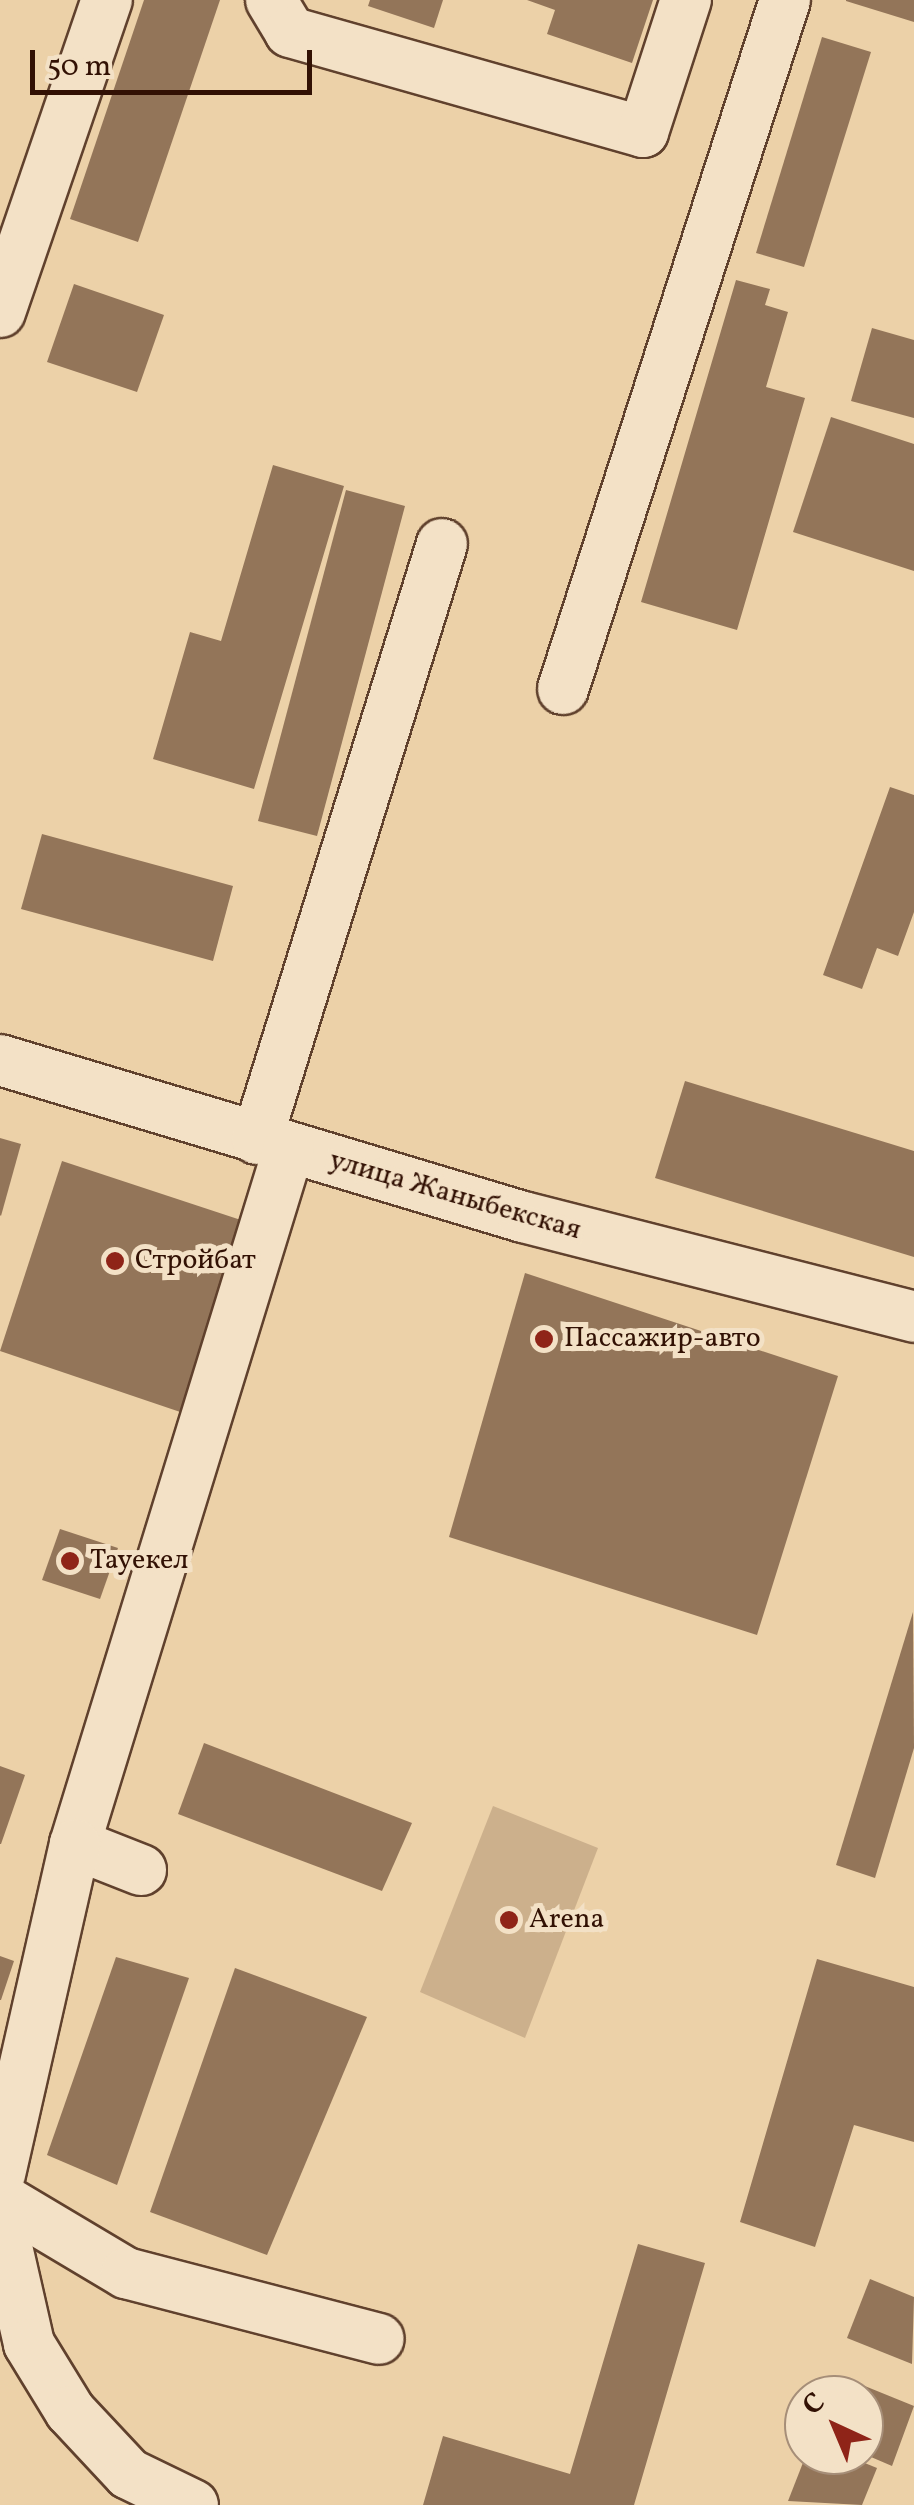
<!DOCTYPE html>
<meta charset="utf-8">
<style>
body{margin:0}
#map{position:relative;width:914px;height:2505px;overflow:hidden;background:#ecd1a8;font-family:Vollkorn,serif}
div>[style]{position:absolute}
.green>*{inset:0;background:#ccb08c}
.building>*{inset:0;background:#937559}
.roads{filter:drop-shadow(2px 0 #60412d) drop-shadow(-2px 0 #60412d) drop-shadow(0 2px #60412d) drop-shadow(0 -2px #60412d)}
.minor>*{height:50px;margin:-25px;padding:0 25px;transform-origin:25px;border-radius:25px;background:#f3e1c6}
.dots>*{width:28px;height:28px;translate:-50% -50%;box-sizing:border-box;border:5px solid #f3e1c6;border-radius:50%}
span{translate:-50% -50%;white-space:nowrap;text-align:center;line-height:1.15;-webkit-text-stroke:10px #f3e1c6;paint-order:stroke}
.street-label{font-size:28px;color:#321104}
.poi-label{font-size:28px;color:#321104}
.left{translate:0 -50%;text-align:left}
.north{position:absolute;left:784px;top:2375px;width:100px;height:100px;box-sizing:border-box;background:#f3e1c6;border:2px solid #a68e78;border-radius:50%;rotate:316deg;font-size:28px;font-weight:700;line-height:40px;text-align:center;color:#321104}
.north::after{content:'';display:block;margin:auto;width:35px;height:45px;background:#8f2418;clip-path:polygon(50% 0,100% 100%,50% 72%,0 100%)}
.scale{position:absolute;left:30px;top:50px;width:282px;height:45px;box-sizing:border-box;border:5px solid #321104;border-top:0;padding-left:12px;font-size:30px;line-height:35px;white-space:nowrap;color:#321104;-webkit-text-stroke:8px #f3e1c6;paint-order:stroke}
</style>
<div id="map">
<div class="green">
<i style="clip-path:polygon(493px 1806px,598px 1848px,525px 2038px,420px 1992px)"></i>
</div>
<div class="building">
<i style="clip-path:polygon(144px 0,220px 0,138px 242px,70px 219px)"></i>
<i style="clip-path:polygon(370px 0,443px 0,434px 28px,368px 6px)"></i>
<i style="clip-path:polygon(527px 0,653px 0,632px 63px,547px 34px,555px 10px)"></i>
<i style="clip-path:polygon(846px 0,914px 0,914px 22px,846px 1px)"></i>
<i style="clip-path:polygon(822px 37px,871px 52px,804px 267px,756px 253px)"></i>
<i style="clip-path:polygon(736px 280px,770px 289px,765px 305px,788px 312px,766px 387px,805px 398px,737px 630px,641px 602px)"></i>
<i style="clip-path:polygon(74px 284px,164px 315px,137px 392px,47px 362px)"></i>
<i style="clip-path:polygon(872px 328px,914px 340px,914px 418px,851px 401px)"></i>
<i style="clip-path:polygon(831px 417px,914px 444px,914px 571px,793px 532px)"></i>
<i style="clip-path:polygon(273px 465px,344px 486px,254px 789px,153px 759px,190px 632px,221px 641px)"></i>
<i style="clip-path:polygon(346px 490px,405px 506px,317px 836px,258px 821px)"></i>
<i style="clip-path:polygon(890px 787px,914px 795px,914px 912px,898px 956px,877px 948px,862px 989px,823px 975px)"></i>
<i style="clip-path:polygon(42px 834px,233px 886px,213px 961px,21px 909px)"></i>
<i style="clip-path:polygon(685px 1081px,914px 1151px,914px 1257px,655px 1178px)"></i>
<i style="clip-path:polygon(0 1138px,21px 1144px,1px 1216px,0 1215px)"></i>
<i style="clip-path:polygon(62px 1161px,262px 1227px,198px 1418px,0 1351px)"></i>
<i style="clip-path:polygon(525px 1273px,838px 1376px,757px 1635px,449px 1537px)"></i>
<i style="clip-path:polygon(60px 1529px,118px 1548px,100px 1599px,42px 1580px)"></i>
<i style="clip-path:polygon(913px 1612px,914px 1748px,875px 1878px,836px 1865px)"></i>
<i style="clip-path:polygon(204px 1743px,412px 1823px,382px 1891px,178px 1814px)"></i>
<i style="clip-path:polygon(0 1766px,25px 1775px,1px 1844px,0 1844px)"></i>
<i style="clip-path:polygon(0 1956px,14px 1961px,1px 2000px,0 2000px)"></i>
<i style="clip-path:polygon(116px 1957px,189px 1978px,117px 2185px,47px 2155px)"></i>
<i style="clip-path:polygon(817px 1959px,914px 1987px,914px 2142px,854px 2125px,815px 2247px,740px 2222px)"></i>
<i style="clip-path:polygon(235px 1968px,367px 2017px,267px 2255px,150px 2212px)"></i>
<i style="clip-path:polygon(638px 2244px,705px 2263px,634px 2505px,423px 2505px,443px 2436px,570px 2474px)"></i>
<i style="clip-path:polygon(870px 2279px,914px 2297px,912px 2364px,847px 2338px)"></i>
<i style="clip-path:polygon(850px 2380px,914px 2406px,892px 2466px,864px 2454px,864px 2395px,844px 2395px)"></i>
<i style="clip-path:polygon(806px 2455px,845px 2455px,877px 2468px,862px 2505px,788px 2501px)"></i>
</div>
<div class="roads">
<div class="minor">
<i style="left:271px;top:0;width:37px;rotate:59deg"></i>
<i style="left:290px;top:32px;width:367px;rotate:15.8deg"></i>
<i style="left:643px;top:132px;width:139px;rotate:-72deg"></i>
<i style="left:0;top:312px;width:330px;rotate:-71.1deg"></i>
<i style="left:563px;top:689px;width:724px;rotate:-72.14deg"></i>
<i style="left:0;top:1060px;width:546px;rotate:16.71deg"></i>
<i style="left:523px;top:1217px;width:404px;rotate:14.3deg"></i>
<i style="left:257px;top:1139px;width:623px;rotate:-72.73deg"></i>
<i style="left:141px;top:1870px;width:71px;rotate:-158.5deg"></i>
<i style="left:75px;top:1844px;width:728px;rotate:-72.91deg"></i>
<i style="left:0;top:2174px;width:338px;rotate:-77.2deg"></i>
<i style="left:0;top:2198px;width:147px;rotate:30.8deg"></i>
<i style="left:126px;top:2273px;width:261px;rotate:14.6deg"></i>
<i style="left:0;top:2216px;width:131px;rotate:77.2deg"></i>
<i style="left:29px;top:2344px;width:79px;rotate:58.5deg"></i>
<i style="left:70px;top:2411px;width:86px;rotate:46.9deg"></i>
<i style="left:129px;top:2474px;width:71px;rotate:25.8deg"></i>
</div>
</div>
<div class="dots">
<i style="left:115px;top:1261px;background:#8f2418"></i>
<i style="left:544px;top:1339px;background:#8f2418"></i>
<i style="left:70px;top:1561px;background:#8f2418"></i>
<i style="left:509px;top:1920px;background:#8f2418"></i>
</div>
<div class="street-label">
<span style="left:455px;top:1196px;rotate:16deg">улица Жаныбекская</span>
</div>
<div class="poi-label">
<span class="left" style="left:135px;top:1261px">Стройбат</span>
<span class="left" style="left:564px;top:1339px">Пассажир-авто</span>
<span class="left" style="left:90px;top:1561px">Тауекел</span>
<span class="left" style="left:529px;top:1920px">Arena</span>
</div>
<div class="north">С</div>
<div class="scale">50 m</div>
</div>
